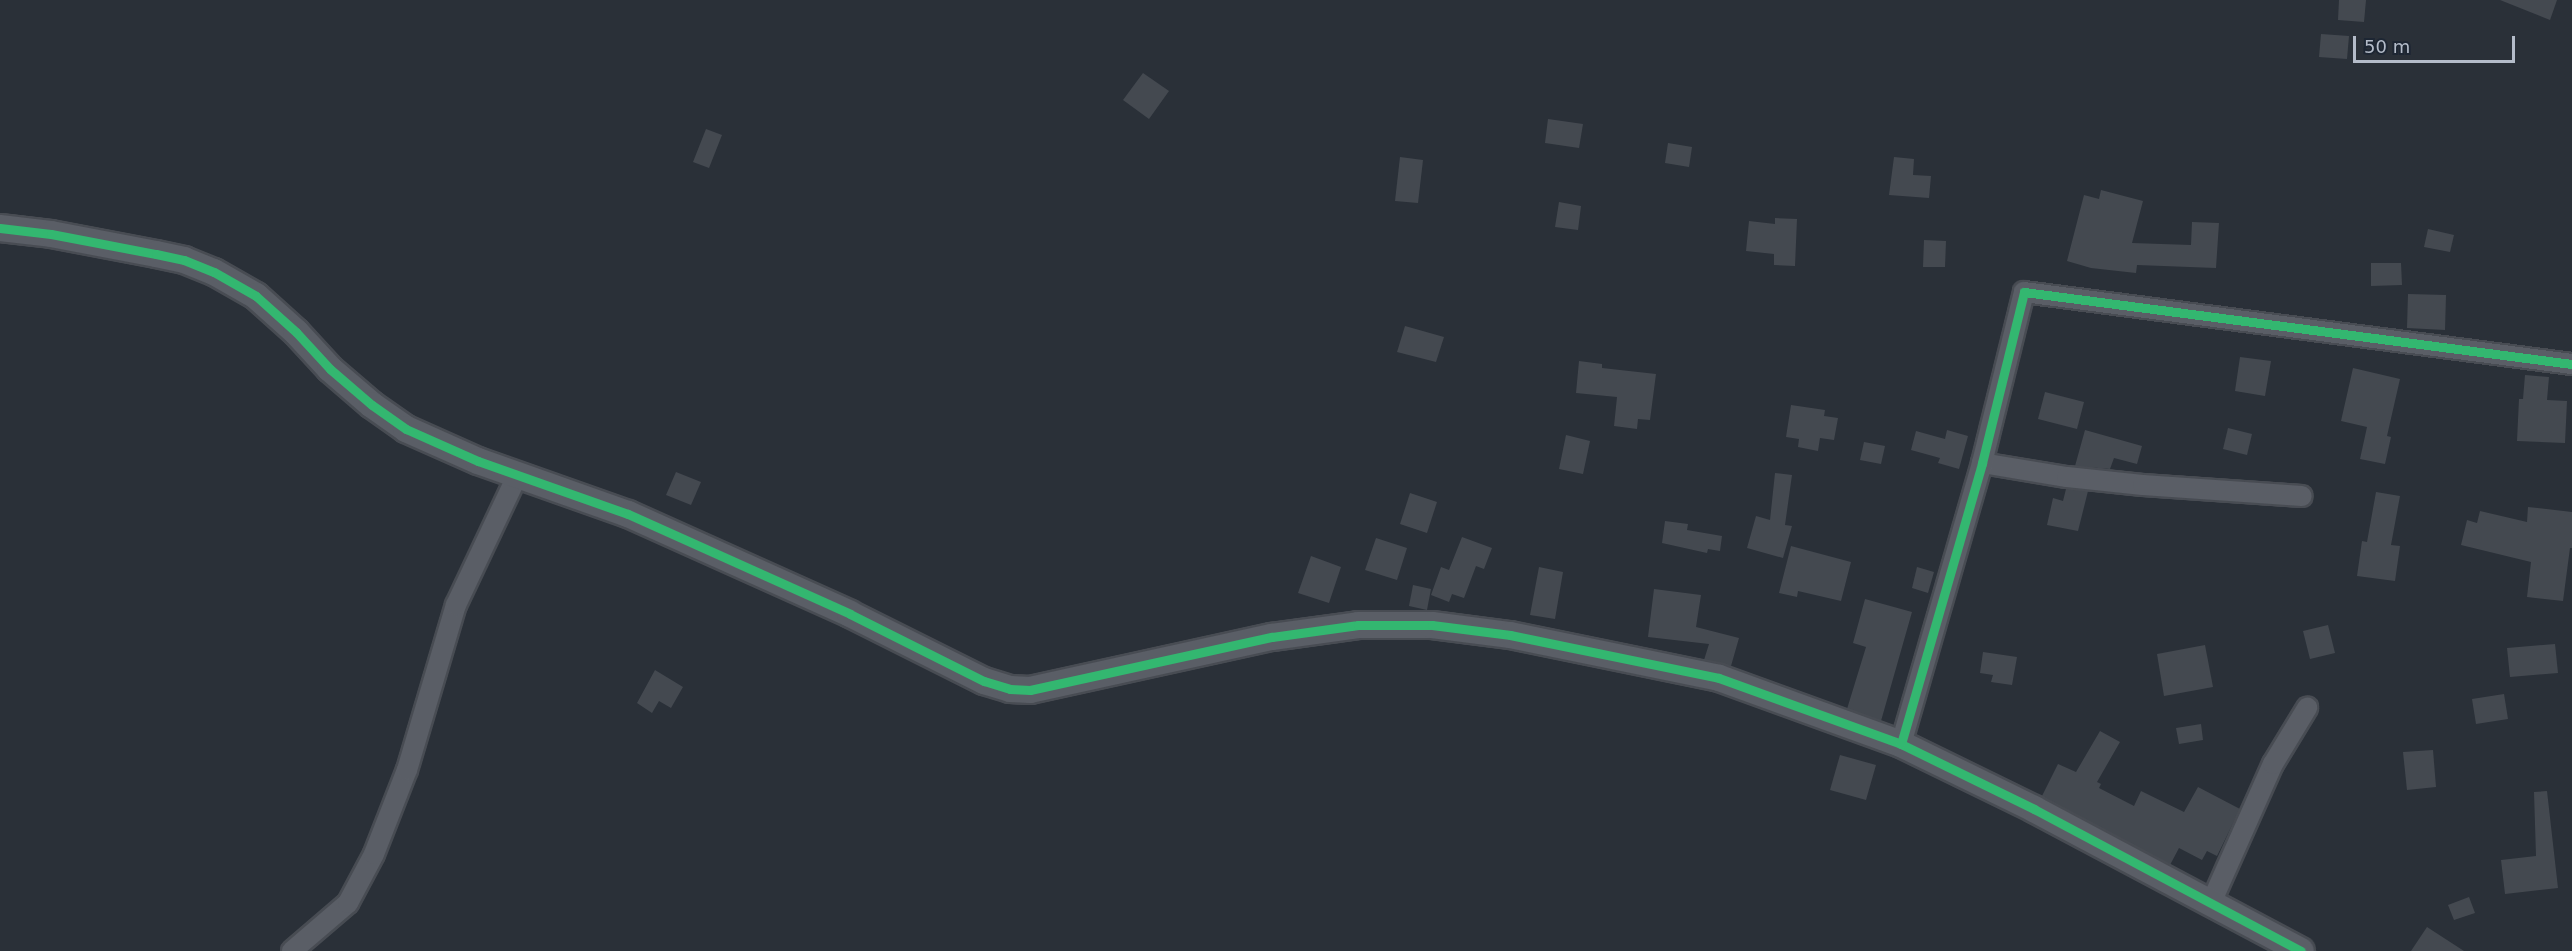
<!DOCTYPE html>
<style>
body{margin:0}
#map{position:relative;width:2572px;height:951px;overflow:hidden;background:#2a3038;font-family:"DejaVu Sans",sans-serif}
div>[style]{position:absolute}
.building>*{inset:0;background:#444950}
.roads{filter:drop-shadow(2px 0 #484c53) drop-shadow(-2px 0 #484c53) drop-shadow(0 2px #484c53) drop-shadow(0 -2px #484c53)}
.minor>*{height:20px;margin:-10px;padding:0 10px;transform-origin:10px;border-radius:10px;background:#5a5e66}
.tertiary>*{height:26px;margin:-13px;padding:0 13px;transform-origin:13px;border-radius:13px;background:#5a5e66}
.cycleway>*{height:9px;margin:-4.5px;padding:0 4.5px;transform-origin:4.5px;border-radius:4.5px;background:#33b770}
span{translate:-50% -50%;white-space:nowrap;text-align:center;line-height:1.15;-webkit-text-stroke:5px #1d2633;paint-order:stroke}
.scale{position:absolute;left:2353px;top:36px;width:162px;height:27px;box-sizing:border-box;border:3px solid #b4bcc9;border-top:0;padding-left:8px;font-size:18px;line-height:21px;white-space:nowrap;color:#b4bcc9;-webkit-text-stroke:4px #1d2633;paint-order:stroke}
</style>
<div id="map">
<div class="building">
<i style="clip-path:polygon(2339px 0,2366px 0,2364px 22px,2338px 20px)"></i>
<i style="clip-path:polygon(2500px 0,2557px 0,2550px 20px)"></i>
<i style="clip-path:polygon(2321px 34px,2349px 36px,2347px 59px,2319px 57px)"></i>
<i style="clip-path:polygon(1143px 73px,1169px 91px,1149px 119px,1123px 100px)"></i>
<i style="clip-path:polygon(1548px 119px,1583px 124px,1579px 148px,1545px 143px)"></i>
<i style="clip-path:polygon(706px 129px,722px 135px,709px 168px,693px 162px)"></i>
<i style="clip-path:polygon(1668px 143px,1692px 147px,1689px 167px,1665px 163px)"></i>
<i style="clip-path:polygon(1400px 157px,1423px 160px,1418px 203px,1395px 201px)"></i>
<i style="clip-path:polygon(1894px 157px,1914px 159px,1913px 175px,1931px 176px,1929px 198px,1889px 195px)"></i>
<i style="clip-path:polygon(2101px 190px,2143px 201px,2132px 243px,2191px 245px,2192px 222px,2219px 223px,2216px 268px,2137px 265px,2136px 273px,2091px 268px,2067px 261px,2084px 195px,2099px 199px)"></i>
<i style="clip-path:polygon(1559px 202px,1581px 206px,1578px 230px,1555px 227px)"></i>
<i style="clip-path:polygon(1775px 218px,1797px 219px,1795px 266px,1774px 265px,1774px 254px,1746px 251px,1749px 221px,1775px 224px)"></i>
<i style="clip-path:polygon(2428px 229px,2454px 235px,2450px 252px,2424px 247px)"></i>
<i style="clip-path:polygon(1924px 240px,1946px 241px,1945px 267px,1923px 267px)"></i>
<i style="clip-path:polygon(2371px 263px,2401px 263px,2402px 285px,2371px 286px)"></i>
<i style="clip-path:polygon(2408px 294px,2446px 295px,2445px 330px,2407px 328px)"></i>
<i style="clip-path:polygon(1405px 326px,1444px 337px,1436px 362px,1397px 352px)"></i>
<i style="clip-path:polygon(2240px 357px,2271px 361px,2265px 396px,2235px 391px)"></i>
<i style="clip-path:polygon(1579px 361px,1602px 364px,1602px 368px,1656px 374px,1650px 420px,1638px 419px,1637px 429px,1614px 426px,1617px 397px,1576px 393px)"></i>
<i style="clip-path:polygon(2353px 368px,2400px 379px,2387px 436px,2391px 437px,2385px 464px,2360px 459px,2367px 427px,2341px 421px)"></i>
<i style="clip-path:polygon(2525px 375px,2549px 377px,2547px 400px,2567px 401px,2565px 443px,2517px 441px,2519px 399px,2523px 399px)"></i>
<i style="clip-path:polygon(2045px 392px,2084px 402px,2077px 429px,2038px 419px)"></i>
<i style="clip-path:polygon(1791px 405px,1825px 410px,1824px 416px,1838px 418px,1834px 440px,1820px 438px,1818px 451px,1798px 447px,1799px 439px,1786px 437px)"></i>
<i style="clip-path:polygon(2228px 428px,2252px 434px,2247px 455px,2223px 449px)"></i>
<i style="clip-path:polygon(1947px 430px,1968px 436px,1959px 469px,1938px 463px,1940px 458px,1911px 450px,1916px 431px,1945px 439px)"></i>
<i style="clip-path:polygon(2085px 430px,2142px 446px,2137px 464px,2114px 458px,2110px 469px,2075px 466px)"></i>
<i style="clip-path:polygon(1566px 435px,1590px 441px,1583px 474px,1559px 469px)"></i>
<i style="clip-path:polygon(1864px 442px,1885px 446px,1881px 464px,1860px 460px)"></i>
<i style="clip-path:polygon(676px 472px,701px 482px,691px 505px,666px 495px)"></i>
<i style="clip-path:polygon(1775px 473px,1792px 475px,1785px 525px,1792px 526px,1783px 558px,1747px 548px,1756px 516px,1770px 520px)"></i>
<i style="clip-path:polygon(2066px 489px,2088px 491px,2078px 531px,2047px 525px,2053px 498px,2063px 501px)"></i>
<i style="clip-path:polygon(2376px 492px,2400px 496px,2391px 545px,2400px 546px,2395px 581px,2357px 576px,2362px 541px,2367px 542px)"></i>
<i style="clip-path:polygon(1410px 493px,1437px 502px,1427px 533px,1400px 524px)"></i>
<i style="clip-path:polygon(2528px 507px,2572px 512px,2572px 548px,2570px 548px,2563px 601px,2527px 597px,2531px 562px,2461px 545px,2467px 520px,2477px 523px,2480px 511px,2527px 522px)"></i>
<i style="clip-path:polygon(1665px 521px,1688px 524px,1687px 530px,1722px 536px,1720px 551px,1708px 549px,1707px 553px,1662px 543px)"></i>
<i style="clip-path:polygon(1462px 537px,1492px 548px,1484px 569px,1476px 566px,1464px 598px,1452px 594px,1449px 602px,1431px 595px,1441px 567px,1449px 570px)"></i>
<i style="clip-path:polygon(1376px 538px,1407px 548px,1397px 580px,1365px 570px)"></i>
<i style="clip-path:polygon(1791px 546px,1851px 562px,1841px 601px,1798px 591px,1797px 597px,1779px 593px)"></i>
<i style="clip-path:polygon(1311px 556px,1341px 567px,1329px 603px,1298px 593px)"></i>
<i style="clip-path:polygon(1539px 567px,1563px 572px,1555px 619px,1530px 615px)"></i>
<i style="clip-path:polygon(1917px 567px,1934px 572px,1928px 593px,1912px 588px)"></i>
<i style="clip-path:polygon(1413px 585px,1431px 589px,1427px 610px,1409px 606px)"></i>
<i style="clip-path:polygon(1654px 589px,1701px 595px,1696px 627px,1739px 638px,1731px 666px,1704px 660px,1709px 644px,1648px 637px)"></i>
<i style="clip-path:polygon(1865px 599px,1912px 612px,1881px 721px,1847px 709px,1866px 647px,1853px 643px)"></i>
<i style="clip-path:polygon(2328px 625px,2335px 653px,2310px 659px,2303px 631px)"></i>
<i style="clip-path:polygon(2555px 644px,2558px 673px,2510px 677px,2507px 648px)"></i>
<i style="clip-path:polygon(2205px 645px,2213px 687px,2164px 696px,2157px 654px)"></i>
<i style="clip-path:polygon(1983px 652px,2017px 657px,2012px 685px,1991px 682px,1993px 675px,1980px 673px)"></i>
<i style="clip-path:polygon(655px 670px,683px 687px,671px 708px,659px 701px,652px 713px,637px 703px)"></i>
<i style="clip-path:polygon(2504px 694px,2508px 719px,2476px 724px,2472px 699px)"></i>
<i style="clip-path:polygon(2201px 724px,2203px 740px,2179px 744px,2176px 728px)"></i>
<i style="clip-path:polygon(2100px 731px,2120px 742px,2097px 782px,2101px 784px,2099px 788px,2134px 806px,2141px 791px,2184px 812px,2198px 787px,2240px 809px,2217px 856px,2207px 851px,2202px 860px,2179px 848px,2170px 865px,2042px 796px,2058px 764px,2076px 772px)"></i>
<i style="clip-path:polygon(2433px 750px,2436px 787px,2407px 790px,2403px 752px)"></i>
<i style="clip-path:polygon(1840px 755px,1876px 765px,1866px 800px,1830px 790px)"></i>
<i style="clip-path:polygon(2547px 791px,2558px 888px,2505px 894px,2501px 860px,2536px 856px,2534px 792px)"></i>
<i style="clip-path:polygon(2469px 897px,2475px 913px,2454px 920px,2448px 905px)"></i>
<i style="clip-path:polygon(2427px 927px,2464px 951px,2411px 951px)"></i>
</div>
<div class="roads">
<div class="minor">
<i style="left:1982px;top:463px;width:86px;rotate:9.4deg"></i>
<i style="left:2067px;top:477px;width:76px;rotate:6deg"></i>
<i style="left:2143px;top:485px;width:159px;rotate:4deg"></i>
<i style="left:1901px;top:744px;width:292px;rotate:-73.9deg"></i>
<i style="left:1982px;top:463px;width:176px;rotate:-76.2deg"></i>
<i style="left:2024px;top:292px;width:553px;rotate:7.49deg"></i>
<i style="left:2211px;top:903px;width:152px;rotate:-66deg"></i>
<i style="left:2273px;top:764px;width:66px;rotate:-58.7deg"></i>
<i style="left:292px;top:951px;width:74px;rotate:-40.6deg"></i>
<i style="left:348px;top:903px;width:55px;rotate:-62deg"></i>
<i style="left:374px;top:854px;width:90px;rotate:-68.6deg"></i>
<i style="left:407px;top:770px;width:172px;rotate:-73.5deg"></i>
<i style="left:456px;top:605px;width:143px;rotate:-64.7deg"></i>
</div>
<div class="tertiary">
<i style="left:0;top:228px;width:51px;rotate:6.7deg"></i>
<i style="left:51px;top:234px;width:107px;rotate:10.8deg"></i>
<i style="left:156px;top:254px;width:29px;rotate:12deg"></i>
<i style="left:184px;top:260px;width:32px;rotate:22deg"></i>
<i style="left:214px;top:272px;width:48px;rotate:29.7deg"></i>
<i style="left:256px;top:296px;width:54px;rotate:42deg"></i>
<i style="left:296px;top:332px;width:50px;rotate:47.4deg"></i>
<i style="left:330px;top:369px;width:55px;rotate:40.6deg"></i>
<i style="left:372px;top:405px;width:42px;rotate:35.2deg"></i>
<i style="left:406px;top:429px;width:79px;rotate:24deg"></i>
<i style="left:478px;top:461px;width:159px;rotate:19.5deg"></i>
<i style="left:628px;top:514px;width:243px;rotate:24.2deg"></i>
<i style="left:850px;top:614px;width:150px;rotate:26.6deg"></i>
<i style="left:984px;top:681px;width:27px;rotate:17deg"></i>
<i style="left:1010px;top:689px;width:20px;rotate:3deg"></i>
<i style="left:1030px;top:690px;width:248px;rotate:-12.4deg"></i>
<i style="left:1272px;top:637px;width:87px;rotate:-7.9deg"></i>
<i style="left:1358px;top:625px;width:74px"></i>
<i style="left:1432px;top:625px;width:79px;rotate:7.3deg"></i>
<i style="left:1510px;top:635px;width:213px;rotate:11.6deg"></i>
<i style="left:1719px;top:678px;width:194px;rotate:19.9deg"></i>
<i style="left:1901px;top:744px;width:148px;rotate:26deg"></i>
<i style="left:2034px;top:809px;width:302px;rotate:28deg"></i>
</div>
</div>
<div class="cycleway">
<i style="left:0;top:228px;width:51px;rotate:6.7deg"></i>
<i style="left:51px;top:234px;width:107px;rotate:10.8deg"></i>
<i style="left:156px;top:254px;width:29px;rotate:12deg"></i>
<i style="left:184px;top:260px;width:32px;rotate:22deg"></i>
<i style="left:214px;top:272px;width:48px;rotate:29.7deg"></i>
<i style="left:256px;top:296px;width:54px;rotate:42deg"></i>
<i style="left:296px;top:332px;width:50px;rotate:47.4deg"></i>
<i style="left:330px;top:369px;width:55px;rotate:40.6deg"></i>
<i style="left:372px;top:405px;width:42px;rotate:35.2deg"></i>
<i style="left:406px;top:429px;width:79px;rotate:24deg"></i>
<i style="left:478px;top:461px;width:159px;rotate:19.5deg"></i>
<i style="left:628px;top:514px;width:243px;rotate:24.2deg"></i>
<i style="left:850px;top:614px;width:150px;rotate:26.6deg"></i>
<i style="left:984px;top:681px;width:27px;rotate:17deg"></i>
<i style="left:1010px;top:689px;width:20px;rotate:3deg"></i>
<i style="left:1030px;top:690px;width:248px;rotate:-12.4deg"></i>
<i style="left:1272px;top:637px;width:87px;rotate:-7.9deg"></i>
<i style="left:1358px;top:625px;width:74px"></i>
<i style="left:1432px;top:625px;width:79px;rotate:7.3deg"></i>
<i style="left:1510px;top:635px;width:213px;rotate:11.6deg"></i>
<i style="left:1719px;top:678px;width:194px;rotate:19.9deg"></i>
<i style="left:1901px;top:744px;width:148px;rotate:26deg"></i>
<i style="left:2034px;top:809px;width:302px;rotate:28deg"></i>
<i style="left:1901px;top:744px;width:292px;rotate:-73.9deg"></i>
<i style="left:1982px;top:463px;width:176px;rotate:-76.2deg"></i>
<i style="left:2024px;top:292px;width:553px;rotate:7.49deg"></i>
</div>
<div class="scale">50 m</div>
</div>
